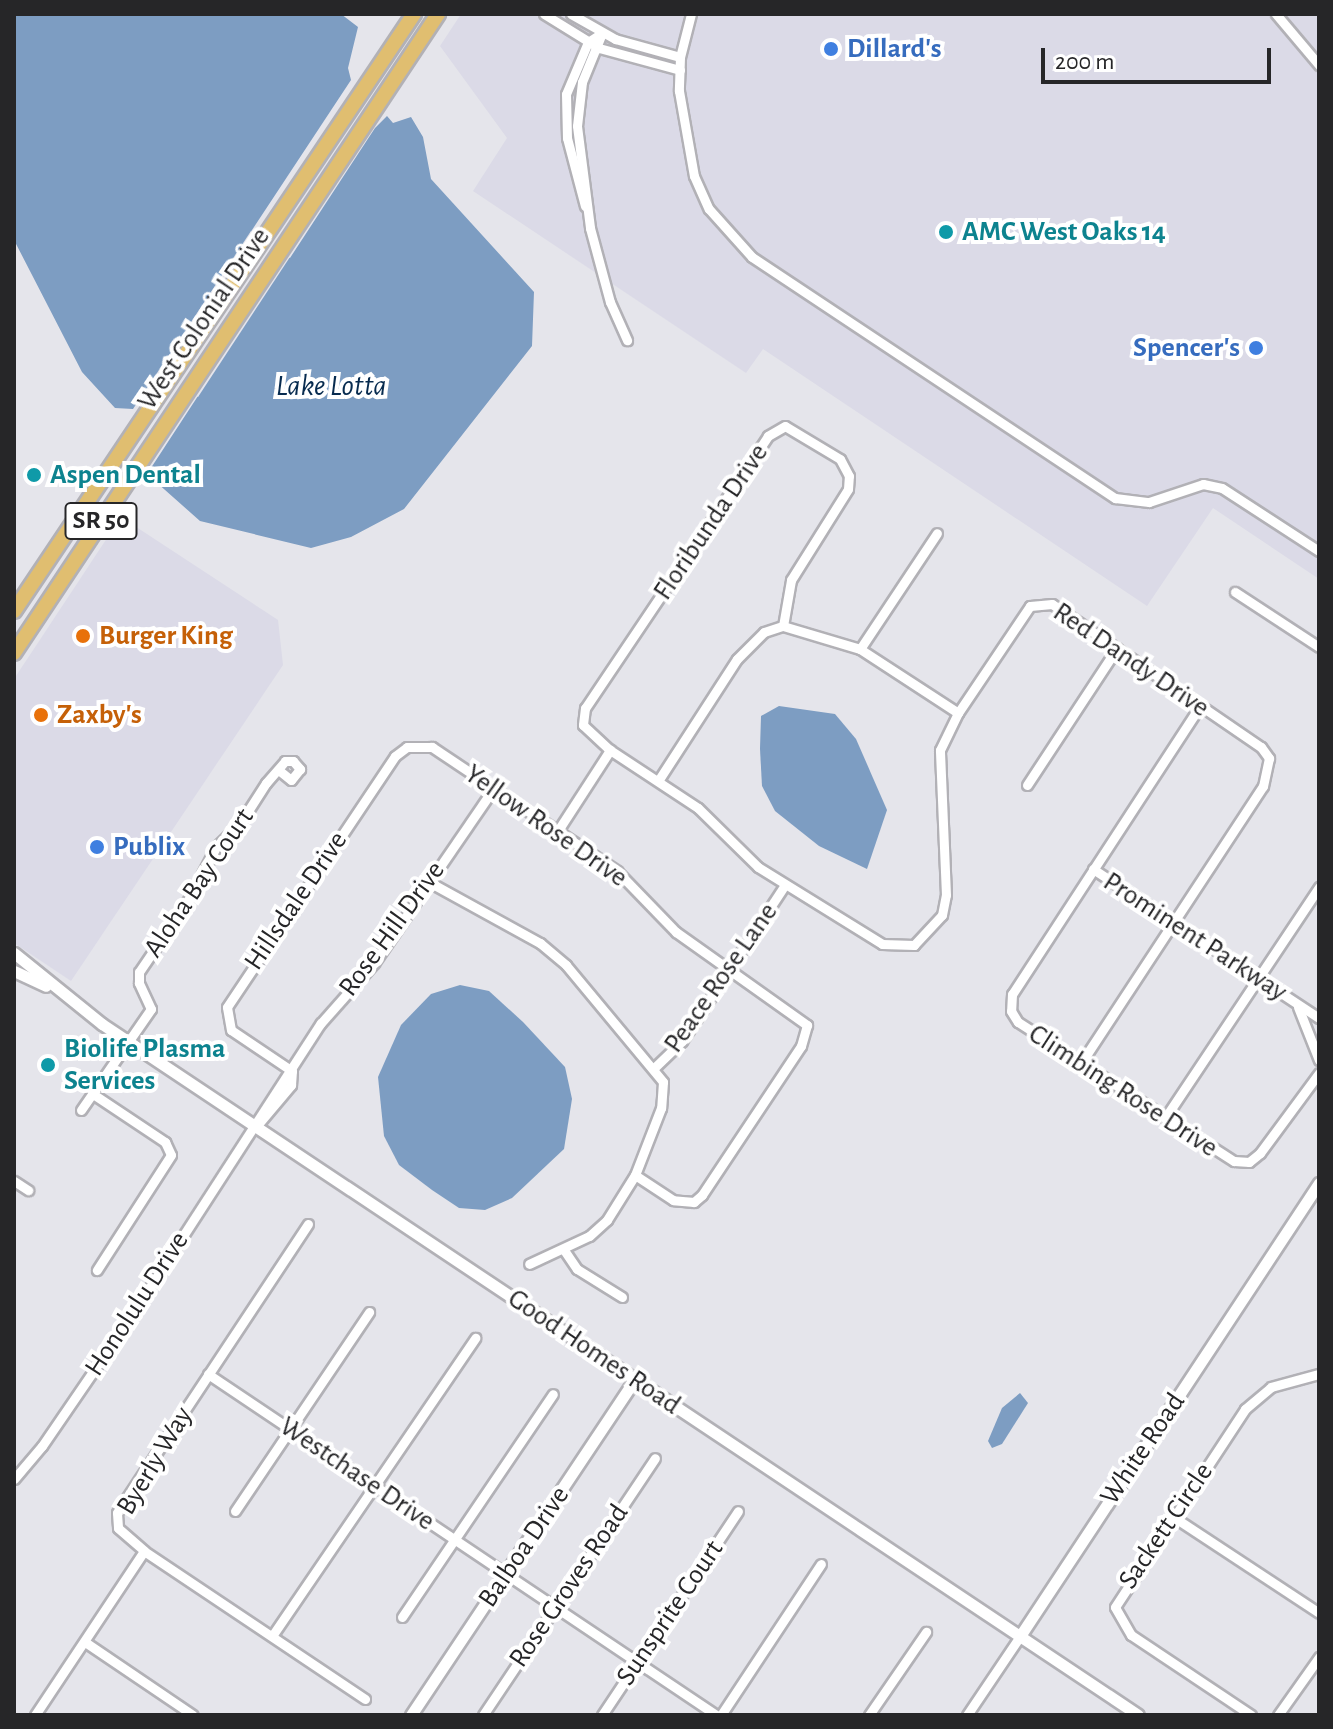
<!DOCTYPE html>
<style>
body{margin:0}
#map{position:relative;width:1333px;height:1729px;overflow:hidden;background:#e5e5eb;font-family:"Alegreya Sans",sans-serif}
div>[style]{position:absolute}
.built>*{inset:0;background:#dbdae7}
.water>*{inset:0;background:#7d9dc2}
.pier>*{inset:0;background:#e5e5eb}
.roads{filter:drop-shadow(2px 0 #b2b1b6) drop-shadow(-2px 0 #b2b1b6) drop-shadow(0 2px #b2b1b6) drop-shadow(0 -2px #b2b1b6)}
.minor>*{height:9px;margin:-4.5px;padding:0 4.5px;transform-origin:4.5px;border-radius:4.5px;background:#fff}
.tertiary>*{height:11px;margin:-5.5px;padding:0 5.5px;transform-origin:5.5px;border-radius:5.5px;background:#fff}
.trunk>*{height:14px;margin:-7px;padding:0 7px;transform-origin:7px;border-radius:7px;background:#e0be70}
.dots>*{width:22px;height:22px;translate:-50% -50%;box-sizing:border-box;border:4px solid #fff;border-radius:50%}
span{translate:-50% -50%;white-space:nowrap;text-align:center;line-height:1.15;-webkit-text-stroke:8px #fff;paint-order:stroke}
.shield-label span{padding:2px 6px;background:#fff;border:2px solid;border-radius:6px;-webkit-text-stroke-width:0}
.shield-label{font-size:26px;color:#262628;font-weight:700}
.shop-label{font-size:28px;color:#366cbe;font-weight:700}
.left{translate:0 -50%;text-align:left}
.right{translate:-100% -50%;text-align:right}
.culture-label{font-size:28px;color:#0d838f;font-weight:700}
.street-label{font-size:28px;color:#262628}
.food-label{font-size:28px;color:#c56008;font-weight:700}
.water-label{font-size:30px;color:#072b4f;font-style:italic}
.frame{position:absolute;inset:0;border:16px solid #262628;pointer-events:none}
.scale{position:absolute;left:1041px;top:48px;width:230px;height:36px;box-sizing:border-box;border:4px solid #262628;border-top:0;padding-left:10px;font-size:24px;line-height:28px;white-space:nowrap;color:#262628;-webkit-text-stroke:6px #fff;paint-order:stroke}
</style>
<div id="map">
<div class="built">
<i style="clip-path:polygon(461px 14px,1319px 14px,1319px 579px,1213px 508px,1147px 606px,763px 349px,746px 373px,473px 191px,507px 138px,440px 46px)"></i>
<i style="clip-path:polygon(121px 517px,278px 620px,283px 665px,71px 981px,14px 943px,14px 679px)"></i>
</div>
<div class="water">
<i style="clip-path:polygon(14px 14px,341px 14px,358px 27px,348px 68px,351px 80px,250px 233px,290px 258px,375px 128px,387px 116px,393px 123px,411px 117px,423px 137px,431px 179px,534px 292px,532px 346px,404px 509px,351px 537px,311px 548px,200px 521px,147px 474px,198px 396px,159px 370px,133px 409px,115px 408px,82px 372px,14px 240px)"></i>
<i style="clip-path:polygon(779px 706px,835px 714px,856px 739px,887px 810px,867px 869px,819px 846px,775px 811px,762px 786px,760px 749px,761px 716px)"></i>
<i style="clip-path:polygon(460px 985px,489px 991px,523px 1022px,565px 1067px,572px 1099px,564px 1149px,512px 1198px,485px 1210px,459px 1208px,432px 1190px,399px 1165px,384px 1136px,378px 1077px,401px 1025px,431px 994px)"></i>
<i style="clip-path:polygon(1020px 1393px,1028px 1403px,1002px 1444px,992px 1448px,988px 1441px,1002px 1408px)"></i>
</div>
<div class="pier">
<i style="clip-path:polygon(251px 231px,290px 257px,198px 397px,159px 371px)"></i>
</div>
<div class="roads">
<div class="minor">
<i style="left:544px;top:14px;width:65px;rotate:31.7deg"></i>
<i style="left:599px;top:48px;width:84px;rotate:15.2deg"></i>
<i style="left:571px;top:14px;width:51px;rotate:29.6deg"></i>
<i style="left:615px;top:39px;width:67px;rotate:15.5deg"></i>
<i style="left:691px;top:14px;width:44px;rotate:104.3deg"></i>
<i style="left:680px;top:57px;width:34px;rotate:92deg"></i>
<i style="left:679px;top:91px;width:86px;rotate:80deg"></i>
<i style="left:694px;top:176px;width:36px;rotate:66deg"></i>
<i style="left:709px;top:209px;width:64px;rotate:48.1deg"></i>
<i style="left:752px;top:257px;width:436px;rotate:33.6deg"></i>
<i style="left:1115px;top:498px;width:34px;rotate:7deg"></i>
<i style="left:1149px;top:502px;width:57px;rotate:-18.4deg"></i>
<i style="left:1203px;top:484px;width:19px;rotate:12deg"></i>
<i style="left:1222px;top:488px;width:116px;rotate:33deg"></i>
<i style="left:1276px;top:14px;width:67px;rotate:49.9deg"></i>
<i style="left:602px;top:33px;width:53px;rotate:112.2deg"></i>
<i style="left:582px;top:82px;width:44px;rotate:96.5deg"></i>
<i style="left:577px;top:126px;width:103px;rotate:82.7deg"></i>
<i style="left:590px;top:228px;width:77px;rotate:74.9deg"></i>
<i style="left:610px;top:302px;width:42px;rotate:65.9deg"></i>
<i style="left:585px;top:206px;width:70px;rotate:-104.8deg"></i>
<i style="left:567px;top:138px;width:44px;rotate:-91.3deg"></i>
<i style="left:566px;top:94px;width:56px;rotate:-67.1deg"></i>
<i style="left:588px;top:42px;width:17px;rotate:-33deg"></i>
<i style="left:1235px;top:592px;width:100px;rotate:33.2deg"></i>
<i style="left:783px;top:626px;width:47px;rotate:-80.1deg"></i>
<i style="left:791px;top:580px;width:107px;rotate:-57.9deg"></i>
<i style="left:848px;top:489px;width:13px;rotate:-86deg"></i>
<i style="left:849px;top:476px;width:19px;rotate:-118deg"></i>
<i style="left:840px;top:459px;width:64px;rotate:-149deg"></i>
<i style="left:785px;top:426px;width:20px;rotate:150deg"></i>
<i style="left:768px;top:436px;width:328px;rotate:123.9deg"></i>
<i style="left:585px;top:708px;width:17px;rotate:97deg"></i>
<i style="left:583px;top:725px;width:37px;rotate:43deg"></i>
<i style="left:610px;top:750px;width:105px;rotate:33.4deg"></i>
<i style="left:698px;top:808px;width:84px;rotate:44.5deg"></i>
<i style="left:758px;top:867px;width:146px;rotate:31.8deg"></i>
<i style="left:882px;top:944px;width:32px;rotate:2deg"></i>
<i style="left:914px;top:945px;width:41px;rotate:-47deg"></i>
<i style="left:942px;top:915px;width:20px;rotate:-79deg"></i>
<i style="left:946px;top:895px;width:145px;rotate:-92.4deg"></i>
<i style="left:940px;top:750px;width:41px;rotate:-64.1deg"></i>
<i style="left:958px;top:713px;width:129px;rotate:-56.1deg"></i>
<i style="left:1030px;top:606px;width:22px;rotate:-5deg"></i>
<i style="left:1052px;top:604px;width:253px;rotate:34.4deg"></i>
<i style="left:1261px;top:747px;width:14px;rotate:54deg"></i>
<i style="left:1269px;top:758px;width:29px;rotate:102deg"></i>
<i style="left:1263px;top:786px;width:330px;rotate:123.3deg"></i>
<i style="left:860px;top:649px;width:139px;rotate:-56.4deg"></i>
<i style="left:1200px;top:706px;width:344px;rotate:123.1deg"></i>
<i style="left:1012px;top:994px;width:17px;rotate:93deg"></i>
<i style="left:1011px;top:1011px;width:13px;rotate:58deg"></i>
<i style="left:1018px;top:1022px;width:257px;rotate:32.8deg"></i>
<i style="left:1234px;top:1161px;width:15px;rotate:4deg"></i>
<i style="left:1249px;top:1162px;width:14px;rotate:-39deg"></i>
<i style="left:1260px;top:1153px;width:99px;rotate:-53.6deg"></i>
<i style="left:658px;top:781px;width:145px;rotate:-57.1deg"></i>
<i style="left:737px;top:659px;width:38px;rotate:-45deg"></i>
<i style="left:764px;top:632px;width:20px;rotate:-18deg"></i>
<i style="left:783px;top:626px;width:80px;rotate:16.6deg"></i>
<i style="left:860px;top:649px;width:117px;rotate:33.1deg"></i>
<i style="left:1027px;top:785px;width:164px;rotate:-56.7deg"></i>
<i style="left:557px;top:832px;width:98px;rotate:-57.1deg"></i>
<i style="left:1093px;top:869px;width:271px;rotate:33.4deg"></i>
<i style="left:429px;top:882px;width:127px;rotate:28.8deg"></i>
<i style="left:540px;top:943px;width:34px;rotate:40deg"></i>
<i style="left:566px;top:965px;width:152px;rotate:50.3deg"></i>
<i style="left:663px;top:1082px;width:26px;rotate:94deg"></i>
<i style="left:661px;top:1108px;width:72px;rotate:111.2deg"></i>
<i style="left:635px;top:1175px;width:53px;rotate:121.9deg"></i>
<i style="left:607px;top:1220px;width:24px;rotate:138deg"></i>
<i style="left:589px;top:1236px;width:66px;rotate:155deg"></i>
<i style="left:1298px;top:1007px;width:57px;rotate:68.4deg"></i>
<i style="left:654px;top:1068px;width:39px;rotate:-44deg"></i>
<i style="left:682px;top:1041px;width:187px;rotate:-56.6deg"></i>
<i style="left:292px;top:1071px;width:73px;rotate:-146.1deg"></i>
<i style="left:231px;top:1030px;width:23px;rotate:-100deg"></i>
<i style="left:227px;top:1007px;width:302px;rotate:-56.2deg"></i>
<i style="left:395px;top:756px;width:15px;rotate:-37deg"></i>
<i style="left:407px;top:747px;width:25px"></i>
<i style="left:432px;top:747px;width:223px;rotate:33.8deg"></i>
<i style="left:617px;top:871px;width:85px;rotate:46deg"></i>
<i style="left:676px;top:932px;width:161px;rotate:35.4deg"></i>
<i style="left:807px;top:1025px;width:22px;rotate:106deg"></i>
<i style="left:801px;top:1046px;width:179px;rotate:123.6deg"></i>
<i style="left:702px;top:1195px;width:11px;rotate:139deg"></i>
<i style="left:694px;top:1202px;width:21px;rotate:-175deg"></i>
<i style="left:673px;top:1200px;width:45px;rotate:-146.7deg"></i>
<i style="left:93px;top:1094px;width:87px;rotate:33.7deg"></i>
<i style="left:165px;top:1142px;width:14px;rotate:65deg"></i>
<i style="left:171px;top:1155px;width:137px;rotate:122.8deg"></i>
<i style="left:81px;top:1110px;width:123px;rotate:-55.3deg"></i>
<i style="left:151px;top:1009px;width:29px;rotate:-115deg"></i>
<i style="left:139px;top:983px;width:11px;rotate:-90deg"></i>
<i style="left:139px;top:972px;width:91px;rotate:-55.8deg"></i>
<i style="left:190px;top:897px;width:56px;rotate:-62.5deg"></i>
<i style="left:216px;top:847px;width:32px;rotate:-44deg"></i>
<i style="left:239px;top:825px;width:50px;rotate:-57.3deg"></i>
<i style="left:266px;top:783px;width:29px;rotate:-49deg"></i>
<i style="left:285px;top:761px;width:8px"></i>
<i style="left:293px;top:761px;width:11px;rotate:49deg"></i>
<i style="left:300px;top:769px;width:14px;rotate:129deg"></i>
<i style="left:291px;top:780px;width:14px;rotate:-141deg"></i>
<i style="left:1165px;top:1118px;width:278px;rotate:-56.3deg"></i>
<i style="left:259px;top:1123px;width:50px;rotate:-49.9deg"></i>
<i style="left:291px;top:1085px;width:14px;rotate:-86deg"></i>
<i style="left:14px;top:1181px;width:17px;rotate:33deg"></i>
<i style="left:308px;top:1224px;width:346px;rotate:123.5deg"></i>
<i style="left:117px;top:1513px;width:15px;rotate:86deg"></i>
<i style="left:118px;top:1528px;width:35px;rotate:41deg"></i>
<i style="left:144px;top:1551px;width:266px;rotate:33.8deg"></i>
<i style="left:564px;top:1250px;width:23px;rotate:56deg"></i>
<i style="left:577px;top:1269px;width:53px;rotate:31.9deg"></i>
<i style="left:208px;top:1374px;width:612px;rotate:33.87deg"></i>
<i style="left:14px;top:1479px;width:43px;rotate:-49.7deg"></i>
<i style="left:42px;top:1446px;width:168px;rotate:-55.6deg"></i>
<i style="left:137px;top:1307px;width:338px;rotate:-57.1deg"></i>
<i style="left:321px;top:1023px;width:80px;rotate:-48.5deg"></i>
<i style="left:374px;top:963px;width:212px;rotate:-55.6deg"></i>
<i style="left:235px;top:1511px;width:240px;rotate:-56deg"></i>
<i style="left:1172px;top:1516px;width:176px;rotate:33.4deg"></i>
<i style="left:402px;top:1617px;width:269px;rotate:-55.9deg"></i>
<i style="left:272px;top:1636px;width:361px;rotate:-55.7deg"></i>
<i style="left:85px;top:1642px;width:130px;rotate:34.1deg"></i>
<i style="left:35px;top:1715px;width:197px;rotate:-56.4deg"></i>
<i style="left:483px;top:1715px;width:309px;rotate:-56.2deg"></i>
<i style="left:602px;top:1715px;width:245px;rotate:-56.3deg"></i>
<i style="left:721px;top:1715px;width:181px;rotate:-56.5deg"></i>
<i style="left:869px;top:1715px;width:101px;rotate:-55.5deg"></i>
<i style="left:967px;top:1715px;width:95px;rotate:-56.1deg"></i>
<i style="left:1251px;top:1715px;width:144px;rotate:-146.3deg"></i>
<i style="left:1131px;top:1635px;width:32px;rotate:-120deg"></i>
<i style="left:1115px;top:1607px;width:237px;rotate:-56.7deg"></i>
<i style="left:1245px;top:1409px;width:34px;rotate:-40deg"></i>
<i style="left:1271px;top:1387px;width:50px;rotate:-15.2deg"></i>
<i style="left:1278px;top:1715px;width:71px;rotate:-54.7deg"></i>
</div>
<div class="tertiary">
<i style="left:14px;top:953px;width:113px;rotate:38.9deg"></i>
<i style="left:102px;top:1024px;width:1245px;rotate:33.7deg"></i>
<i style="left:14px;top:971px;width:35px;rotate:25deg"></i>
<i style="left:1020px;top:1636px;width:543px;rotate:-56.57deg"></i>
<i style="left:411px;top:1715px;width:404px;rotate:-56.3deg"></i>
</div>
<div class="trunk">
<i style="left:14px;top:611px;width:719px;rotate:-56.18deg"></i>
<i style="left:14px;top:653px;width:767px;rotate:-56.43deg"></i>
</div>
</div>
<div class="dots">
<i style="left:831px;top:49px;background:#3f7fe0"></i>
<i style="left:946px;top:232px;background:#0f9aa8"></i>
<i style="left:1256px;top:348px;background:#3f7fe0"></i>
<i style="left:34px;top:475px;background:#0f9aa8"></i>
<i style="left:83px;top:636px;background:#e8710a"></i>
<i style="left:41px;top:715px;background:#e8710a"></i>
<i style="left:97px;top:847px;background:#3f7fe0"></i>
<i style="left:48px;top:1065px;background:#0f9aa8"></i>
</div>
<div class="shield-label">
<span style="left:101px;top:521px">SR 50</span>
</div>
<div class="shop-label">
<span class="left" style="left:847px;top:49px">Dillard's</span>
<span class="right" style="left:1240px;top:348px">Spencer's</span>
<span class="left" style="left:113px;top:847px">Publix</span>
</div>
<div class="culture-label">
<span class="left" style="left:962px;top:232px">AMC West Oaks 14</span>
<span class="left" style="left:50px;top:475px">Aspen Dental</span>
<span class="left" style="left:64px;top:1065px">Biolife Plasma<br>Services</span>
</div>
<div class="street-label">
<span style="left:204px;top:319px;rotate:-56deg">West Colonial Drive</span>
<span style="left:711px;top:522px;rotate:-56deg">Floribunda Drive</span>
<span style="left:1131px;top:660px;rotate:34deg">Red Dandy Drive</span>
<span style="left:546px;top:826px;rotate:35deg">Yellow Rose Drive</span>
<span style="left:199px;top:883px;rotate:-56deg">Aloha Bay Court</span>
<span style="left:296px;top:901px;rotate:-56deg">Hillsdale Drive</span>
<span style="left:392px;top:929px;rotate:-54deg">Rose Hill Drive</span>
<span style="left:1195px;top:937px;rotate:33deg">Prominent Parkway</span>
<span style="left:721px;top:978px;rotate:-55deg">Peace Rose Lane</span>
<span style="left:1123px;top:1091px;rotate:33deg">Climbing Rose Drive</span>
<span style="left:137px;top:1304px;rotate:-57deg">Honolulu Drive</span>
<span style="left:594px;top:1352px;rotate:34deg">Good Homes Road</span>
<span style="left:1143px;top:1449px;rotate:-56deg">White Road</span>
<span style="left:155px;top:1461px;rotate:-59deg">Byerly Way</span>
<span style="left:357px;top:1474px;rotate:34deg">Westchase Drive</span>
<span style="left:1166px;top:1526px;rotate:-56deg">Sackett Circle</span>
<span style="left:524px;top:1547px;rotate:-56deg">Balboa Drive</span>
<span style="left:569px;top:1586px;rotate:-56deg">Rose Groves Road</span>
<span style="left:670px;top:1613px;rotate:-56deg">Sunsprite Court</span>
</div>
<div class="food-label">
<span class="left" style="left:99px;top:636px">Burger King</span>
<span class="left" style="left:57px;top:715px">Zaxby's</span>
</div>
<div class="water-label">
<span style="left:331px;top:386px">Lake Lotta</span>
</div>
<div class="frame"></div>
<div class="scale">200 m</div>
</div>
